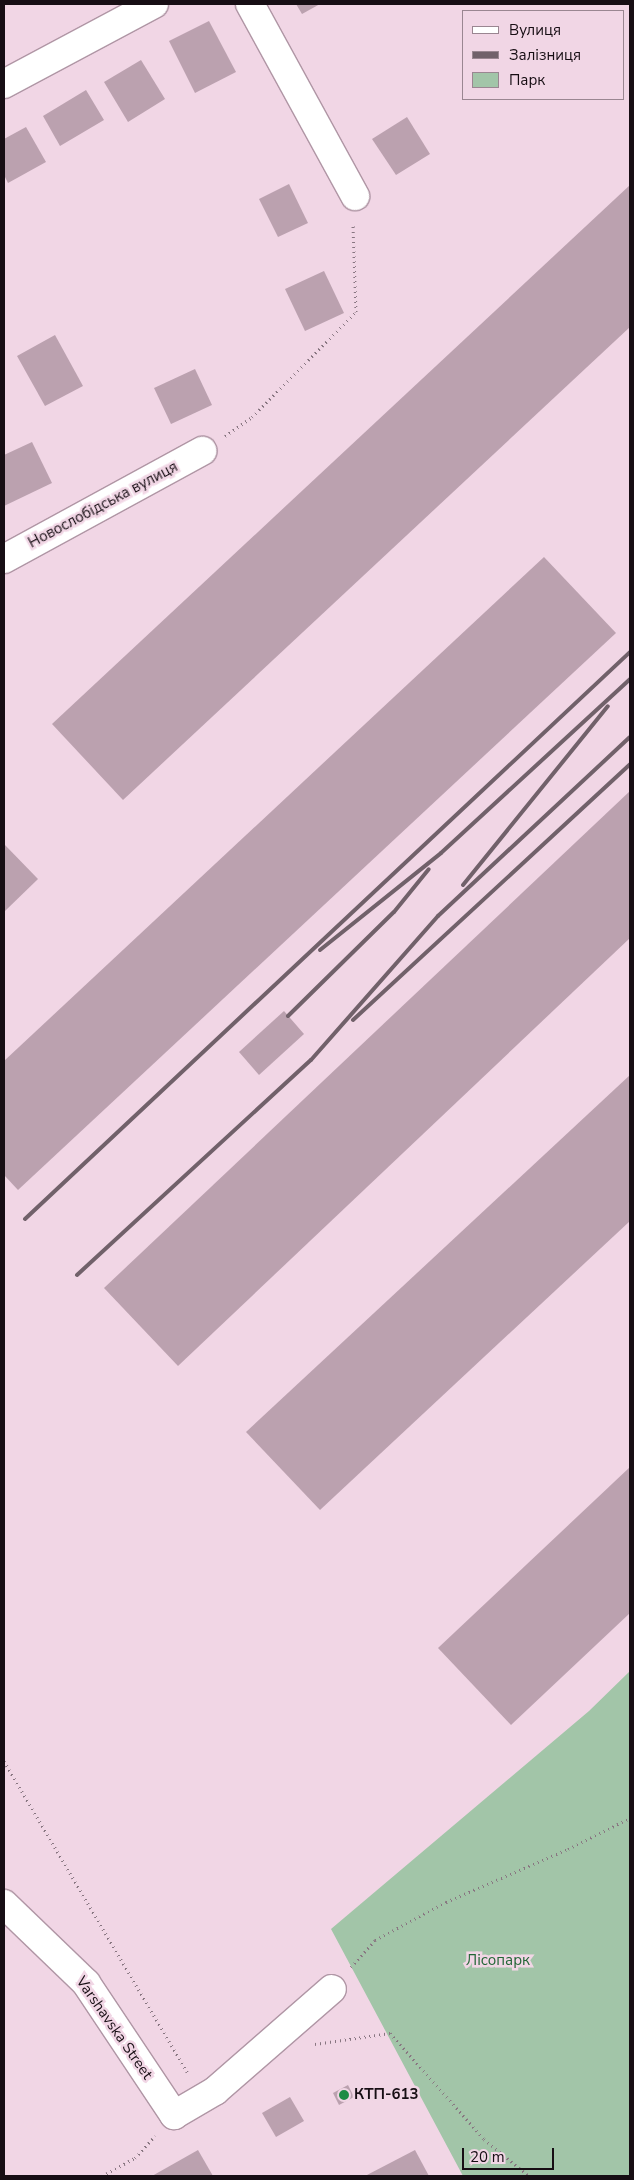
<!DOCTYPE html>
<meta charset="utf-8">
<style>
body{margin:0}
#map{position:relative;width:634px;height:2180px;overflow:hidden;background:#f1d6e5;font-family:"Nunito Sans",sans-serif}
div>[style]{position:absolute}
.green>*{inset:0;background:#a2c5a8}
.building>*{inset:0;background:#bba1af}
.path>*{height:3px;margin-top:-1.5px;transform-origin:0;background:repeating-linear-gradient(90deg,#887681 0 1px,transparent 0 5px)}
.roads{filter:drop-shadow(1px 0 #b096a5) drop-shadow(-1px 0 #b096a5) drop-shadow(0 1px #b096a5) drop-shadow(0 -1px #b096a5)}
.minor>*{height:28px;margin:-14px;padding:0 14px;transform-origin:14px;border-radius:14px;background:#fff}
.rail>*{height:4px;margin:-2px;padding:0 2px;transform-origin:2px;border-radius:2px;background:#71616a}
.dots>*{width:14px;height:14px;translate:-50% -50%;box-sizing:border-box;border:2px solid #f1d6e5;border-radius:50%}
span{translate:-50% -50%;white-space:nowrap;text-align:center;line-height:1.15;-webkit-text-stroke:5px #f1d6e5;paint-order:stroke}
.street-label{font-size:15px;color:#170e14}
.park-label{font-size:15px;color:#226636}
.poi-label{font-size:15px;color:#170e14;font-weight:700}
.left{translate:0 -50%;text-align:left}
.frame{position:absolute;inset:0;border:5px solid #170e14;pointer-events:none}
.legend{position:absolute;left:462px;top:10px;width:162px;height:90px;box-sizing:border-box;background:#f1d6e5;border:1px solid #9a8691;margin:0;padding:6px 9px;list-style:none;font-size:15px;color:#170e14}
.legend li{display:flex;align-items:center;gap:10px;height:25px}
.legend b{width:25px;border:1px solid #9a8691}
.scale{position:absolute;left:462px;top:2148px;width:92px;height:22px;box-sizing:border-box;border:2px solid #170e14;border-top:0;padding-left:6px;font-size:15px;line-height:18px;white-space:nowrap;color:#170e14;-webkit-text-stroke:4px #f1d6e5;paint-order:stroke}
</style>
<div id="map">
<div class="green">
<i style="clip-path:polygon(630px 1671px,630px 2176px,463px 2176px,331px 1929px,589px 1711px)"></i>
</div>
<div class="building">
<i style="clip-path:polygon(296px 4px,320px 4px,302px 14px)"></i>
<i style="clip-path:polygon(209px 21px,236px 72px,195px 93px,169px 41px)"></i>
<i style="clip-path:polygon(141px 60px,165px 99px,128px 122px,104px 82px)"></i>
<i style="clip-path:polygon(86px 90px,104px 120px,60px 146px,43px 116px)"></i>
<i style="clip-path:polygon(407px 117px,430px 154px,396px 175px,372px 139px)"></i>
<i style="clip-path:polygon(26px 127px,46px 162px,8px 183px,4px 175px,4px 139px)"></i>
<i style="clip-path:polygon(289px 184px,308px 223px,278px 237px,259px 199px)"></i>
<i style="clip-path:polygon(630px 185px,630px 327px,123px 800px,52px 724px)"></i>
<i style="clip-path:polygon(324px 271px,344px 313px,305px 331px,285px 289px)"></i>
<i style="clip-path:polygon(55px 335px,83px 386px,45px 406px,17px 356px)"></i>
<i style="clip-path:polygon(195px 369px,212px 405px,171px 424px,154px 388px)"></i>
<i style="clip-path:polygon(32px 442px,52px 483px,4px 506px,4px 455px)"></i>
<i style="clip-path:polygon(544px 557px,616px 633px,18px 1190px,4px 1175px,4px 1061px)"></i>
<i style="clip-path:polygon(630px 791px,630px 938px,178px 1366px,104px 1288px)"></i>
<i style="clip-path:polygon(4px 844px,38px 879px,4px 912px)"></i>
<i style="clip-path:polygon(284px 1011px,304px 1034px,259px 1075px,239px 1052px)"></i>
<i style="clip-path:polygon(630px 1075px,630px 1221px,320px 1510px,246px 1432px)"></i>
<i style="clip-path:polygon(630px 1467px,630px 1613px,511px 1725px,438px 1648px)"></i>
<i style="clip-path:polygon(348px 2085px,354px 2097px,339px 2105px,333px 2093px)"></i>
<i style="clip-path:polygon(290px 2097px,304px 2121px,276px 2137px,262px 2113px)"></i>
<i style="clip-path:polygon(198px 2150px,213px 2176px,152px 2176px)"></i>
<i style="clip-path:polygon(415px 2150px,429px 2176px,365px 2176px)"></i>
</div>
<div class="path">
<i style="left:225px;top:436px;width:33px;rotate:-35deg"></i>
<i style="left:252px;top:417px;width:148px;rotate:-45.3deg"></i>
<i style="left:356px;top:312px;width:88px;rotate:-92deg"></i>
<i style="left:4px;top:1761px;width:361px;rotate:59.5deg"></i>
<i style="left:351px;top:1967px;width:36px;rotate:-48deg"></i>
<i style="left:375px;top:1940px;width:81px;rotate:-28.2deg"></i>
<i style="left:446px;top:1902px;width:133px;rotate:-23.5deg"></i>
<i style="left:568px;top:1849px;width:69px;rotate:-26.6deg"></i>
<i style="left:315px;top:2044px;width:76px;rotate:-8.3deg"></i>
<i style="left:390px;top:2033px;width:142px;rotate:48.4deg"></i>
<i style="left:484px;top:2139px;width:58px;rotate:39.4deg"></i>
<i style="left:102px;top:2176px;width:38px;rotate:-29deg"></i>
<i style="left:135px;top:2158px;width:30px;rotate:-48deg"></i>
</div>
<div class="roads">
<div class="minor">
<i style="left:250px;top:4px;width:219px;rotate:61.3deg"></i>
<i style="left:4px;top:84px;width:170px;rotate:-28.1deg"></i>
<i style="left:4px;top:559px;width:226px;rotate:-28.6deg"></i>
<i style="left:4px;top:1904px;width:114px;rotate:43.9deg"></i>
<i style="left:86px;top:1983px;width:159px;rotate:56.3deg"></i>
<i style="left:174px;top:2115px;width:48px;rotate:-30.3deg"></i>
<i style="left:215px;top:2091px;width:155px;rotate:-41.1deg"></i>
</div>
</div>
<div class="rail">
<i style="left:463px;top:885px;width:230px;rotate:-51deg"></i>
<i style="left:320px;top:950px;width:155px;rotate:-38.7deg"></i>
<i style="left:441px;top:853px;width:257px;rotate:-42.6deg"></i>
<i style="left:288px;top:1016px;width:148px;rotate:-44.5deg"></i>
<i style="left:394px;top:912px;width:55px;rotate:-50.9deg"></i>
<i style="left:353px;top:1020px;width:377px;rotate:-42.7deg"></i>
<i style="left:25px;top:1219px;width:829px;rotate:-43.14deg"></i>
<i style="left:77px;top:1275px;width:318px;rotate:-42.6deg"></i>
<i style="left:311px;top:1060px;width:192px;rotate:-48.6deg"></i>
<i style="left:438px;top:916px;width:262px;rotate:-43deg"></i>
</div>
<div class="dots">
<i style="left:344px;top:2095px;background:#1d8c44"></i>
</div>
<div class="street-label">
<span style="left:103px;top:505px;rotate:-28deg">Новослобідська вулиця</span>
<span style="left:114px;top:2028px;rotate:55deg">Varshavska Street</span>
</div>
<div class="park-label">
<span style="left:498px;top:1961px">Лісопарк</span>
</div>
<div class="poi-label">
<span class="left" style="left:354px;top:2095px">КТП-613</span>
</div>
<div class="frame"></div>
<ul class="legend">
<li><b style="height:6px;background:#fff"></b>Вулиця</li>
<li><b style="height:6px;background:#71616a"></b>Залізниця</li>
<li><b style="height:14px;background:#a2c5a8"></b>Парк</li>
</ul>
<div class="scale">20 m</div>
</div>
